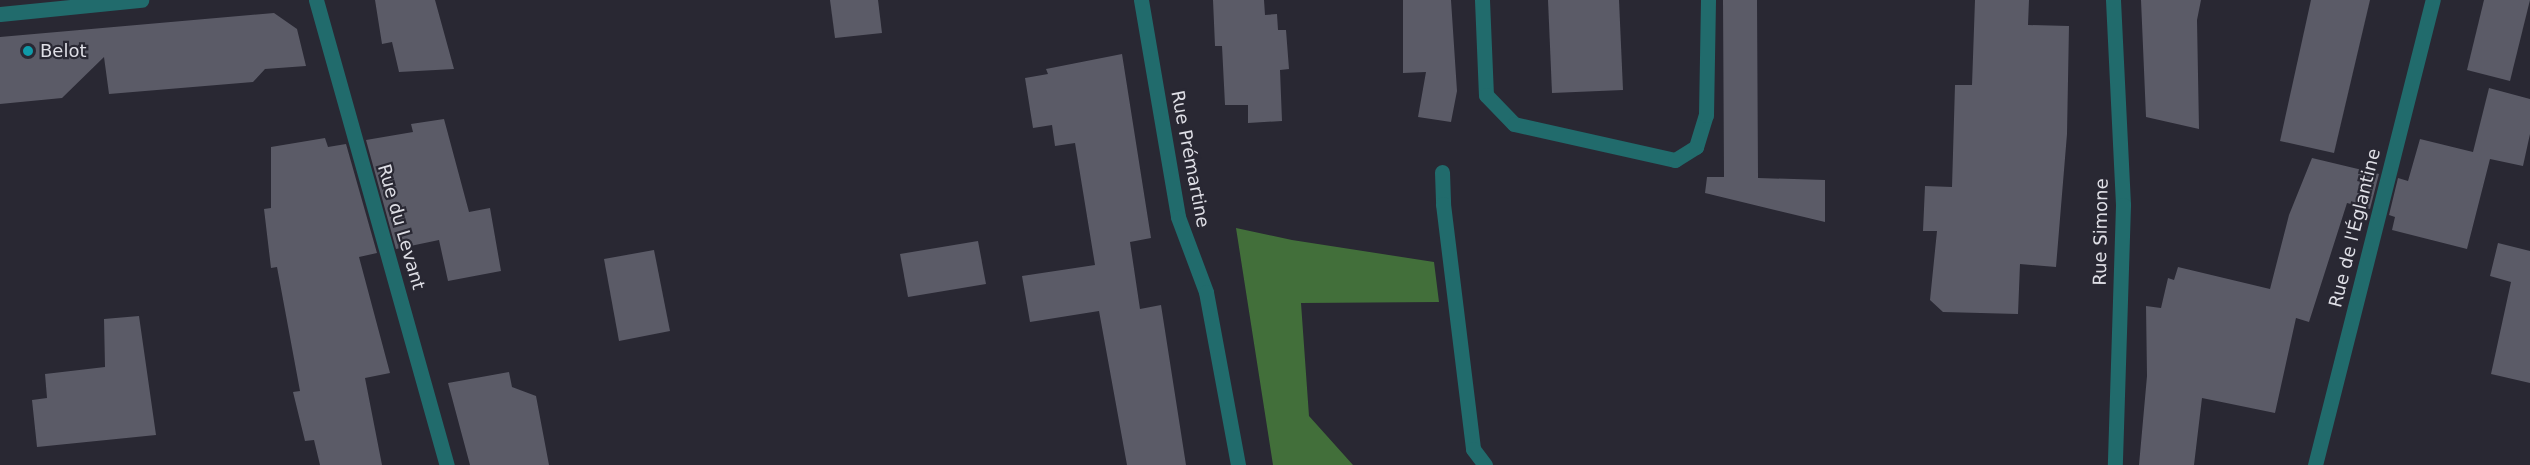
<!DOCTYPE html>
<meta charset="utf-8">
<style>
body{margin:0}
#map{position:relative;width:2530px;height:465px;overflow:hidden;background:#292833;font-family:"DejaVu Sans",sans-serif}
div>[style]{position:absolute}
.forest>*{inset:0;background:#426f3a}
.building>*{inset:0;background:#5b5b67}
.minor>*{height:15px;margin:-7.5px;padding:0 7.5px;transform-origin:7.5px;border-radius:7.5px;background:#216b6c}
.dots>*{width:16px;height:16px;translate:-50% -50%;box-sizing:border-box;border:3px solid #292833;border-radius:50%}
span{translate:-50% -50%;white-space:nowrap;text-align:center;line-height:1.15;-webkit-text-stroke:4.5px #292833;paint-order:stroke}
.poi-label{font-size:18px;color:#dfdfe6}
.left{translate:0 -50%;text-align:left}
.street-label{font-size:18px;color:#dfdfe6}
</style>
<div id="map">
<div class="forest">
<i style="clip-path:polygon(1236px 228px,1292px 240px,1434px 262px,1439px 302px,1301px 303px,1309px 416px,1353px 465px,1273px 465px)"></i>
</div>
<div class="building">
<i style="clip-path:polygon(375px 0,435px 0,454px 69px,399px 72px,392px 42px,382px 44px)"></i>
<i style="clip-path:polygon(830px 0,878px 0,882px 33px,835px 38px)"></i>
<i style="clip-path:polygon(1213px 0,1264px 0,1265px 15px,1277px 14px,1278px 30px,1286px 30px,1289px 69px,1280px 70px,1282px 121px,1248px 123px,1248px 105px,1225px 105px,1222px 46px,1215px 46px)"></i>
<i style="clip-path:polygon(1403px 0,1451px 0,1457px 91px,1451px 122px,1418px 117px,1426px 72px,1403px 73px)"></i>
<i style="clip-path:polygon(1548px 0,1619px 0,1623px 90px,1552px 93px)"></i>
<i style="clip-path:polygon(1723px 0,1757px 0,1758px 178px,1825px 180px,1825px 222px,1705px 193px,1707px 177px,1724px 177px)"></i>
<i style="clip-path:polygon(1975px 0,2029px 0,2028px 25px,2069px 26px,2067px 134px,2056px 267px,2020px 264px,2018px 314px,1943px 312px,1930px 300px,1937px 231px,1923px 231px,1925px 186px,1952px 187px,1955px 85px,1972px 85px)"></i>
<i style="clip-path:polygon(2141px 0,2201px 0,2197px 20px,2199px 129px,2146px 117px)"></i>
<i style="clip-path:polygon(2311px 0,2370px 0,2334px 153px,2280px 141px)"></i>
<i style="clip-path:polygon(2484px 0,2530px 0,2510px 81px,2467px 70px)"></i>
<i style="clip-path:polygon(274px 13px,297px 29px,306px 66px,265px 69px,253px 82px,109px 94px,104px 57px,62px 98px,0 104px,0 37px)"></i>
<i style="clip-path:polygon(1122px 54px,1151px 238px,1130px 242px,1140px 309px,1161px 305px,1186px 465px,1127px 465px,1099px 311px,1030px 322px,1022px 276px,1095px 265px,1075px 143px,1055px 146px,1052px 125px,1033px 128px,1025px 78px,1048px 74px,1046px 69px)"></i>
<i style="clip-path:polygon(2489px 88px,2530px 99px,2530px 134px,2523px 166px,2490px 159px,2467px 249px,2392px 230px,2395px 217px,2389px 215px,2398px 178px,2408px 181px,2420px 139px,2473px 152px)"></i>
<i style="clip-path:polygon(444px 119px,469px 212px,490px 208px,501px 271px,448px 281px,439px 240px,396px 249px,366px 140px,413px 132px,411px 124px)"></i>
<i style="clip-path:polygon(325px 138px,328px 147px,346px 144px,377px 253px,359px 257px,390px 373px,365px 378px,382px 465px,320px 465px,314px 440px,305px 441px,293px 392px,300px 391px,277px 267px,271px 268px,264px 209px,271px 208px,271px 147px)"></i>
<i style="clip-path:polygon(2312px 158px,2379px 174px,2370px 209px,2347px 203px,2309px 322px,2296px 318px,2275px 413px,2202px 398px,2194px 465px,2139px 465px,2147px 376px,2146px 306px,2161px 308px,2168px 278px,2174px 280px,2178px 267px,2270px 289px,2289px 215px)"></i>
<i style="clip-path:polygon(978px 241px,986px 284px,908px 297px,900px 254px)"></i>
<i style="clip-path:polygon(2498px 243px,2530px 251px,2530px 383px,2491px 374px,2511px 282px,2490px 276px)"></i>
<i style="clip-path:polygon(654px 250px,670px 331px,619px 341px,604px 259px)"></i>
<i style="clip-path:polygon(139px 316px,156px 435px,37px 447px,32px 400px,47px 398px,45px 374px,105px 367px,104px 319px)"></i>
<i style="clip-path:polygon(509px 372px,512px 387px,536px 396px,549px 465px,470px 465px,448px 383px)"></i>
</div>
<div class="minor">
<i style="left:316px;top:0;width:483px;rotate:74.3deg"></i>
<i style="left:1141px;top:0;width:220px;rotate:80.3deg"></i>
<i style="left:1178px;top:217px;width:80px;rotate:69.5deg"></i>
<i style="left:1206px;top:292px;width:176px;rotate:79.5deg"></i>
<i style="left:1482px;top:0;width:95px;rotate:87.6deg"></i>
<i style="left:1486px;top:95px;width:40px;rotate:46deg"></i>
<i style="left:1514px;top:124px;width:165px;rotate:12.6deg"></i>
<i style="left:1675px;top:160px;width:25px;rotate:-32deg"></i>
<i style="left:1696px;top:147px;width:34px;rotate:-73deg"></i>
<i style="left:1706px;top:115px;width:115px;rotate:-89deg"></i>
<i style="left:2113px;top:0;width:205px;rotate:87.2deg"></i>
<i style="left:2123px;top:205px;width:260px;rotate:91.8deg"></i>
<i style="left:0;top:14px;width:142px;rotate:-5.7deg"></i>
<i style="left:1442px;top:172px;width:32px;rotate:88deg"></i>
<i style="left:1443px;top:204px;width:247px;rotate:83deg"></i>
<i style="left:1473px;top:449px;width:20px;rotate:53deg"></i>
<i style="left:2315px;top:465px;width:480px;rotate:-75.8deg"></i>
</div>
<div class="dots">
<i style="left:28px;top:51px;background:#0f9aa8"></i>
</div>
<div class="poi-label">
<span class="left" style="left:40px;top:51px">Belot</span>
</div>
<div class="street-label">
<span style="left:1190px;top:159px;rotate:79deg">Rue Prémartine</span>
<span style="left:401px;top:227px;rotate:74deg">Rue du Levant</span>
<span style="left:2355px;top:228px;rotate:-76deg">Rue de l'Églantine</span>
<span style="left:2101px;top:232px;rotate:-89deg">Rue Simone</span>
</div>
</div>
